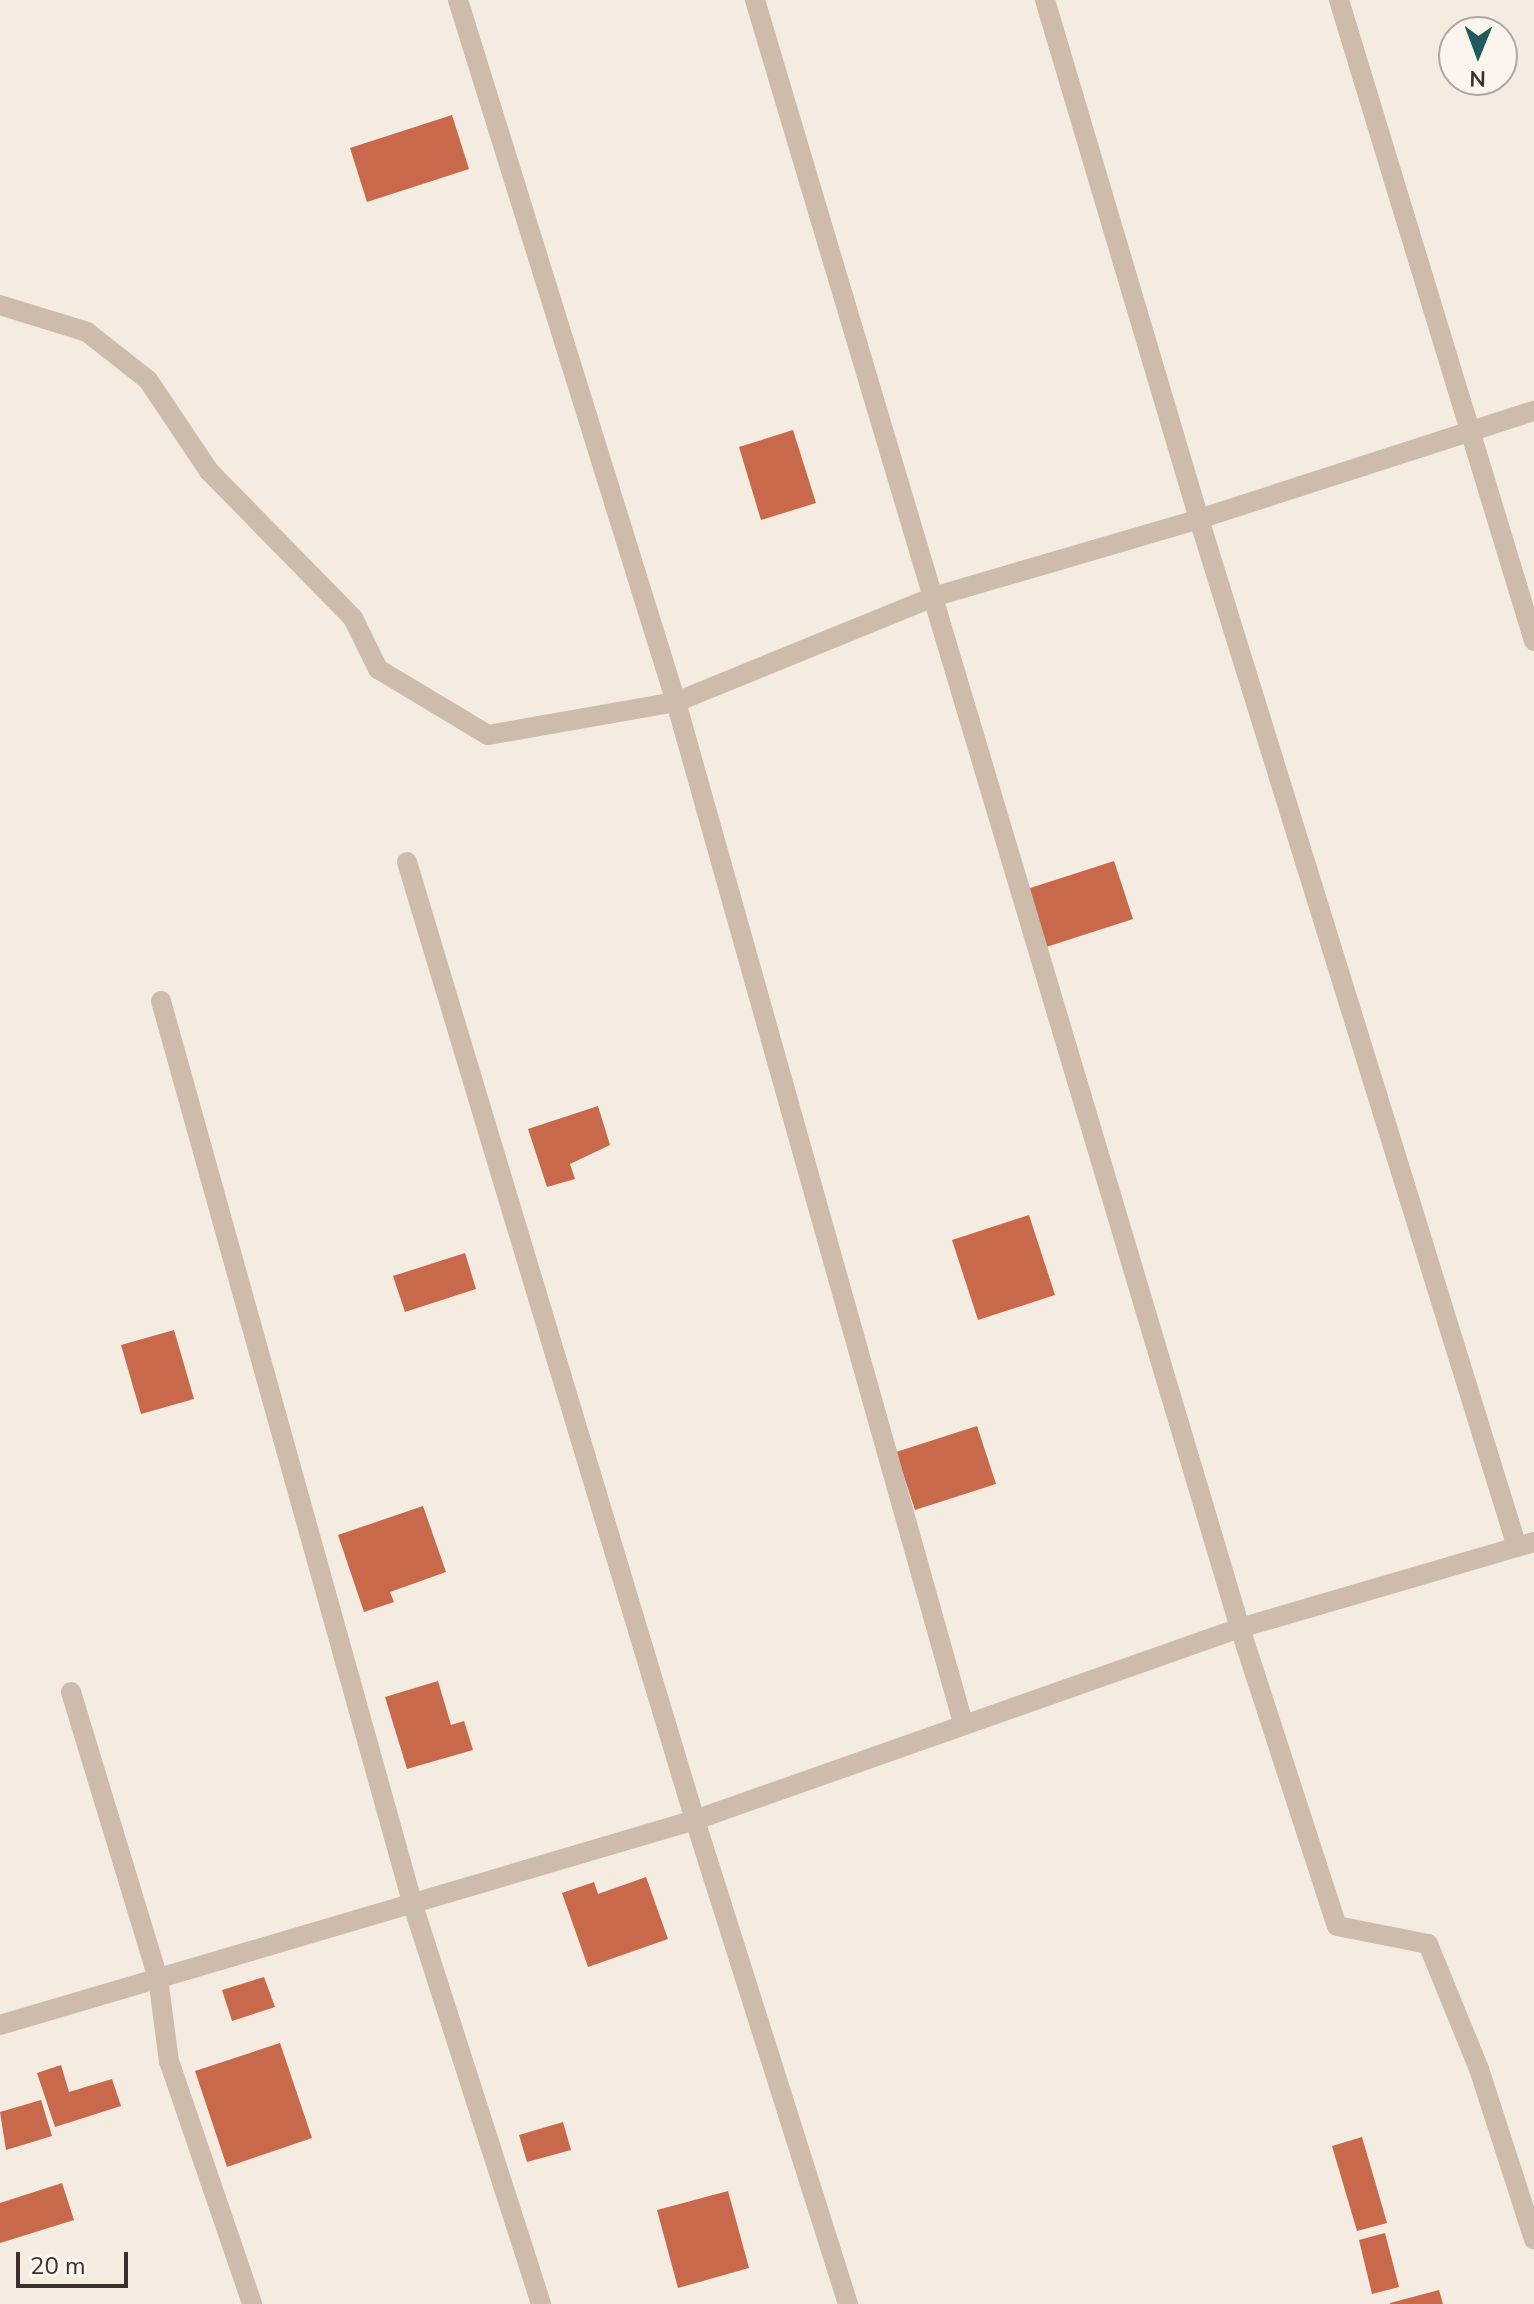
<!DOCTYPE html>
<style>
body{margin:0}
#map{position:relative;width:1534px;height:2304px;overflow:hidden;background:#f4ebe1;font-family:"Nunito Sans",sans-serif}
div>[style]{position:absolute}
.building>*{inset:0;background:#c8694b}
.street>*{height:20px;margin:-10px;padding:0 10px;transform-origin:10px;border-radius:10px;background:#cdbbac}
span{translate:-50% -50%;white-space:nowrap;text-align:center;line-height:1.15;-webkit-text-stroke:6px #fbf5ee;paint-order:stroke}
.north{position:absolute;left:1438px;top:16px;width:80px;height:80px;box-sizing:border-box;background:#fbf5ee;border:2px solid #aea6a0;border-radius:50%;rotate:181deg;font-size:22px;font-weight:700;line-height:32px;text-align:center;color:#3b302b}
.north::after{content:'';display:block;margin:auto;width:28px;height:36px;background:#1f5a5e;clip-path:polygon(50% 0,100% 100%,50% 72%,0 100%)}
.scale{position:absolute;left:16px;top:2252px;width:112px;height:36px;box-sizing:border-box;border:4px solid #3b302b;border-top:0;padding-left:10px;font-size:24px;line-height:28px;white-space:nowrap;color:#3b302b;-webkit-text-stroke:6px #fbf5ee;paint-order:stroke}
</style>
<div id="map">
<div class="building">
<i style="clip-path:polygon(452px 115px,469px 169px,367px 202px,350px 148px)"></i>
<i style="clip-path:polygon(793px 430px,816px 503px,761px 520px,739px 447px)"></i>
<i style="clip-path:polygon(1114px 861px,1133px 919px,1040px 949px,1021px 891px)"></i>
<i style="clip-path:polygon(598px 1106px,610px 1145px,570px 1164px,575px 1179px,547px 1187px,528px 1129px)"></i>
<i style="clip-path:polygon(1029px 1215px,1055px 1295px,978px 1320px,952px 1240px)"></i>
<i style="clip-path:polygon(465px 1253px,476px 1289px,405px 1312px,393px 1276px)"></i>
<i style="clip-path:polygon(174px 1330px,194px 1399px,141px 1414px,121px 1345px)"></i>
<i style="clip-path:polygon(977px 1426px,996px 1484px,915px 1510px,896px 1452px)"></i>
<i style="clip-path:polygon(423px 1506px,446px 1572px,390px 1592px,394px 1602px,364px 1612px,338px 1535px)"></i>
<i style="clip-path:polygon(438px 1681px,451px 1725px,464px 1721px,473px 1750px,407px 1769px,385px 1697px)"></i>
<i style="clip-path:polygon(646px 1877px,668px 1939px,588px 1967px,562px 1893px,594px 1882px,598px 1894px)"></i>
<i style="clip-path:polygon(264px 1977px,275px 2007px,232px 2021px,222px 1990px)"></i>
<i style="clip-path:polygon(280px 2043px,312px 2138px,227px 2167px,195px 2071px)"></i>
<i style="clip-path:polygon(61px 2065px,69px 2092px,112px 2079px,121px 2106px,55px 2127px,37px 2073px)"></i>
<i style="clip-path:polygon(41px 2100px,52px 2136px,6px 2150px,0 2112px)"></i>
<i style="clip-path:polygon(563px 2122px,571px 2150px,527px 2162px,519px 2135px)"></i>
<i style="clip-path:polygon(1362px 2137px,1387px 2223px,1357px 2231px,1332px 2146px)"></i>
<i style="clip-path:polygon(62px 2183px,74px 2220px,0 2243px,0 2203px)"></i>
<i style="clip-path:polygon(728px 2191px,749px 2268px,678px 2288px,657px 2210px)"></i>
<i style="clip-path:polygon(1385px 2233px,1399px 2287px,1372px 2294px,1359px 2240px)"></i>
<i style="clip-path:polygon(1439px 2290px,1443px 2304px,1390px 2304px,1390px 2303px)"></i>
</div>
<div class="street">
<i style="left:458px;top:0;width:735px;rotate:72.75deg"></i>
<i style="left:676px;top:702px;width:1061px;rotate:74.3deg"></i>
<i style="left:755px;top:0;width:1699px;rotate:73.41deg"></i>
<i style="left:1240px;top:1628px;width:313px;rotate:72deg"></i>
<i style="left:1337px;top:1926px;width:93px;rotate:11.2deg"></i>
<i style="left:1428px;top:1944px;width:135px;rotate:67.8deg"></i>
<i style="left:1479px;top:2069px;width:179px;rotate:72.1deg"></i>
<i style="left:1045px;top:0;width:541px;rotate:73.47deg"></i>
<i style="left:1199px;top:519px;width:1076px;rotate:72.81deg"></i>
<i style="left:1339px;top:0;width:670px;rotate:73.08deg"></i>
<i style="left:0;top:305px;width:91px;rotate:17.2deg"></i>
<i style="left:87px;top:332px;width:78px;rotate:38.2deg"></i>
<i style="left:148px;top:380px;width:110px;rotate:56.2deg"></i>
<i style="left:209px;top:471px;width:206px;rotate:45.6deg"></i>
<i style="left:353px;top:618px;width:57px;rotate:63.9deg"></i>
<i style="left:378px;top:669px;width:128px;rotate:31deg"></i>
<i style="left:488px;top:735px;width:191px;rotate:-10deg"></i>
<i style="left:676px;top:702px;width:278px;rotate:-22.2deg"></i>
<i style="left:933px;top:597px;width:277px;rotate:-16.3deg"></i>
<i style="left:1199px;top:519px;width:352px;rotate:-17.9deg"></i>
<i style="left:407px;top:862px;width:1000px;rotate:73.27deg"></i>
<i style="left:695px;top:1820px;width:508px;rotate:72.46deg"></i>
<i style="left:161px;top:1001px;width:935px;rotate:74.43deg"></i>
<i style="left:412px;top:1902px;width:422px;rotate:72.2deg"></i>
<i style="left:71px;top:1692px;width:299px;rotate:73.1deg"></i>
<i style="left:158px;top:1978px;width:84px;rotate:82.5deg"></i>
<i style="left:169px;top:2061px;width:257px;rotate:71.1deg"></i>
<i style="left:0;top:2025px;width:725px;rotate:-16.43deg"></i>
<i style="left:695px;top:1820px;width:578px;rotate:-19.41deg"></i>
<i style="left:1240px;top:1628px;width:306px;rotate:-16.3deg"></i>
</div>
<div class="north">N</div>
<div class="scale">20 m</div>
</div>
